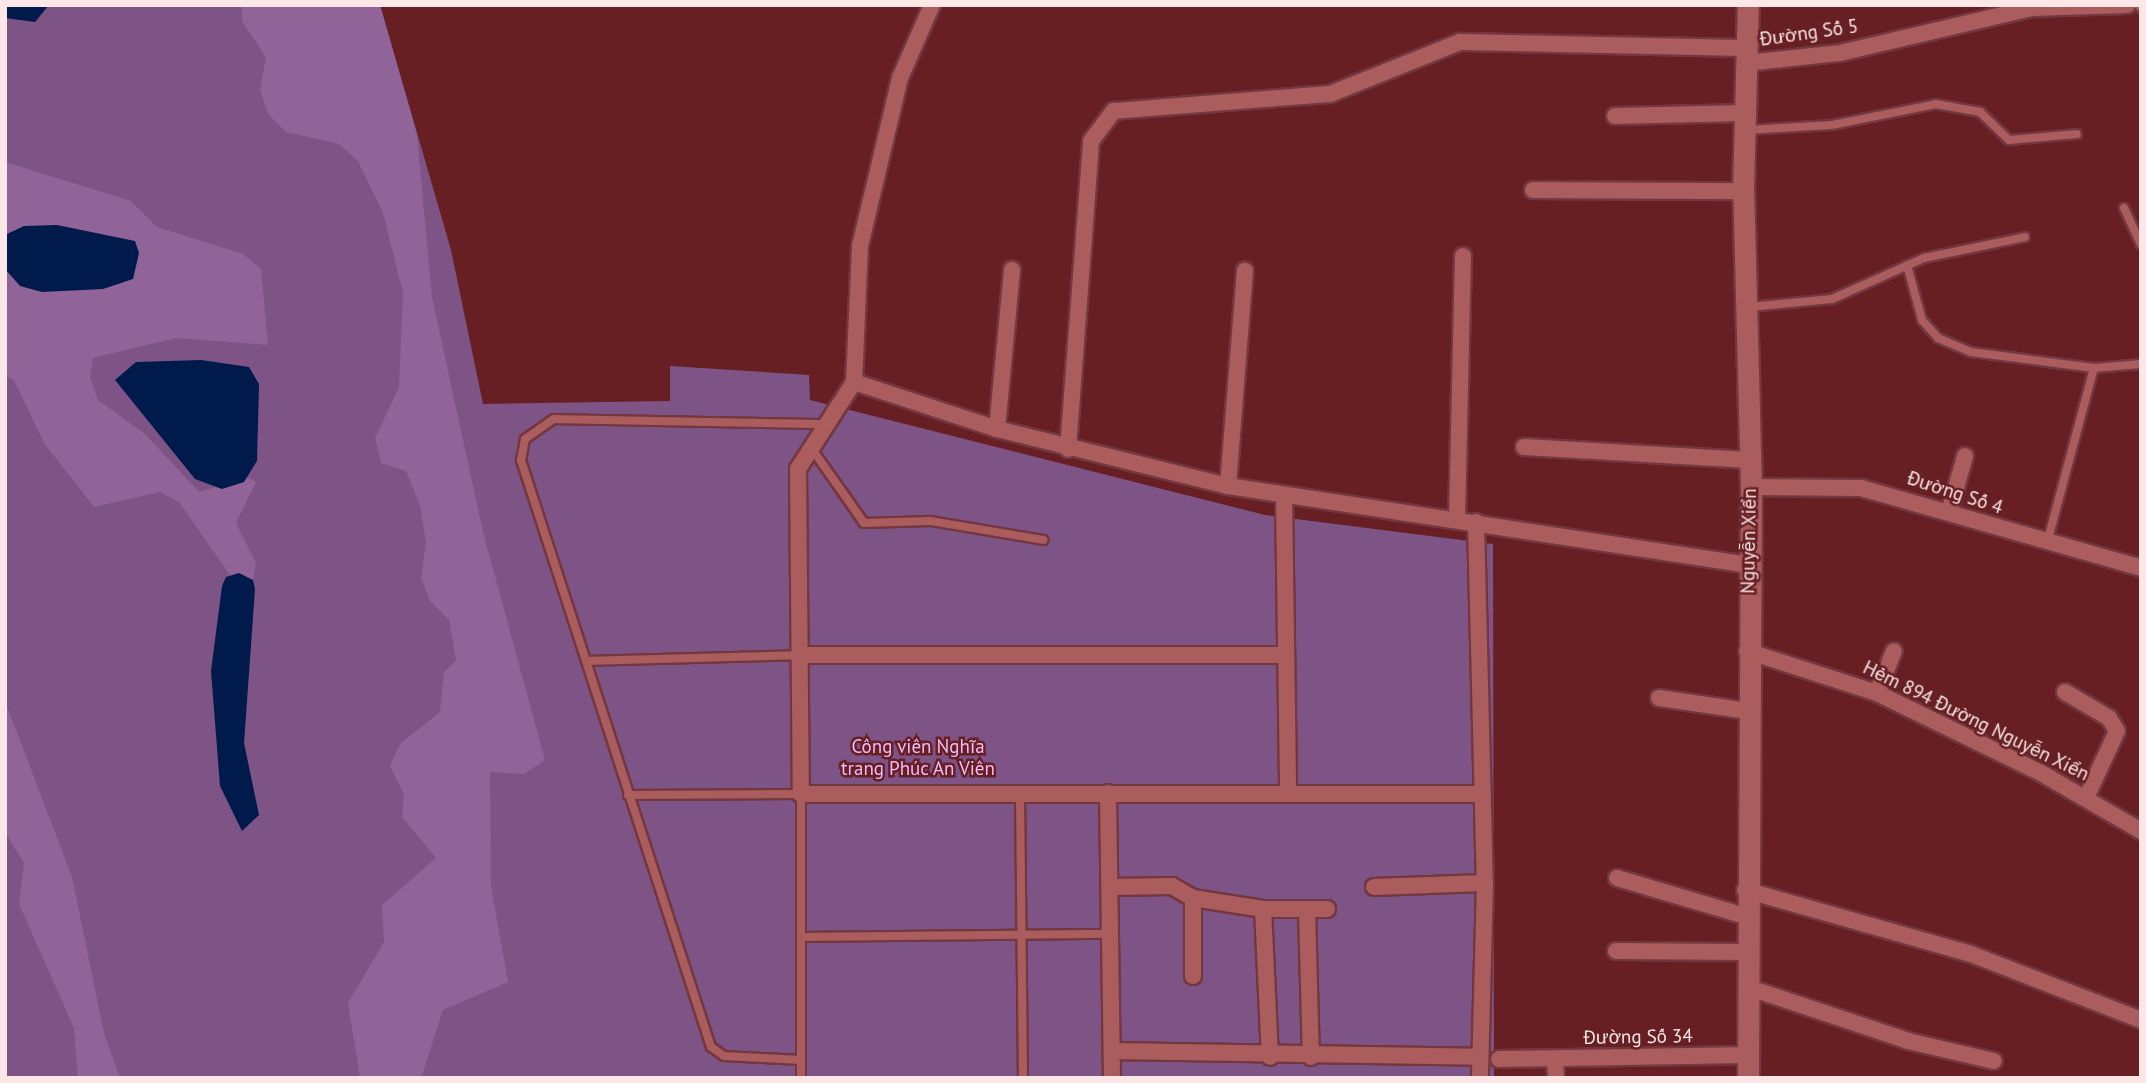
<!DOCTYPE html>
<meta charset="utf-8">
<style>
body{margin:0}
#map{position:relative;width:2146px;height:1083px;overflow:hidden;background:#671f23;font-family:"PT Sans",sans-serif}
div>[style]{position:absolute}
.green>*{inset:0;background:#7e5487}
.forest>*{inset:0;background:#906399}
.water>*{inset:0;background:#011a4c}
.roads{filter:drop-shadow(2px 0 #733740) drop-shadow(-2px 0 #733740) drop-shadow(0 2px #733740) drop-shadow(0 -2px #733740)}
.service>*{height:8px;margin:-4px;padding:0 4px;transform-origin:4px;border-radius:4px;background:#ab5c5c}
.minor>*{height:16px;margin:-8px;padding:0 8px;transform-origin:8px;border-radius:8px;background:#ab5c5c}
.secondary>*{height:21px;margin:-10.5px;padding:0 10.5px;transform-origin:10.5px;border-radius:10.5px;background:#ab5c5c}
span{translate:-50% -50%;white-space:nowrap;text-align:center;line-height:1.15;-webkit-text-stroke:5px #671f23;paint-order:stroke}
.street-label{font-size:19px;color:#fae7e6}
.park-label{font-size:19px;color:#f0bbfa}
.frame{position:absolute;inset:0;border:7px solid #fae7e6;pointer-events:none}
</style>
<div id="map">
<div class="green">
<i style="clip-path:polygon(5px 5px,380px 5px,451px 250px,483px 404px,670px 401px,670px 366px,809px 375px,810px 400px,1265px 515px,1493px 544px,1494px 1078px,5px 1078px)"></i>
</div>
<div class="forest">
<i style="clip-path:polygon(242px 5px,380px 5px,417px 135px,432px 297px,483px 532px,545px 760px,524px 774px,490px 772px,491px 886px,508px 982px,443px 1010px,421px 1078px,360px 1078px,348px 1003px,384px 942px,382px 905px,436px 858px,402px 817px,404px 794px,390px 766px,400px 744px,440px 712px,444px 672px,456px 661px,449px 620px,430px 601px,421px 578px,426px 542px,420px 506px,406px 471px,381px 463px,375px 438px,399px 387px,403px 293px,383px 213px,358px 161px,339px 144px,286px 132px,268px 114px,260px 90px,266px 57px,242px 21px)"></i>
<i style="clip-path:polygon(5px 162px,131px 201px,157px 227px,243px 254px,261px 269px,268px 345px,176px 338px,93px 358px,90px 377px,98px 400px,145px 434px,199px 492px,249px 478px,256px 482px,236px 523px,256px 563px,253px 580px,230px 575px,179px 502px,160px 492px,94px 507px,44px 443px,14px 380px,5px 376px)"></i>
<i style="clip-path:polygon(5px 701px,72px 877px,104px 1033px,120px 1078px,78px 1078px,74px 1028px,19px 904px,24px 863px,5px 832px)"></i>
</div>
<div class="water">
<i style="clip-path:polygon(5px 5px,49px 5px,35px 22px,5px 18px)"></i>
<i style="clip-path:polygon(57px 225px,135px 241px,139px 253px,133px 279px,103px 289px,42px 292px,20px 286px,5px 269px,5px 235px,24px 226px)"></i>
<i style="clip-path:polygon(201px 360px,249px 367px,259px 384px,257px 461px,244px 482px,222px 489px,195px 479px,115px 380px,136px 362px)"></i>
<i style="clip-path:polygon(239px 573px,253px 580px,255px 589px,244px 743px,259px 815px,242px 831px,220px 786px,211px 671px,222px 586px,226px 577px)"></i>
</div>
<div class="roads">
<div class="service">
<i style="left:2138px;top:5px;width:4px;rotate:45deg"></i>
<i style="left:1746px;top:130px;width:86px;rotate:-3.3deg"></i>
<i style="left:1832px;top:125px;width:106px;rotate:-11.4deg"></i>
<i style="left:1936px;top:104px;width:45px;rotate:10.3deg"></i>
<i style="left:1980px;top:112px;width:40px;rotate:44deg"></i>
<i style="left:2009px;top:140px;width:68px;rotate:-5deg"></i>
<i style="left:2124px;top:208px;width:40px;rotate:65deg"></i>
<i style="left:1907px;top:265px;width:57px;rotate:74.7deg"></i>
<i style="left:1922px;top:320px;width:24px;rotate:48deg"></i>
<i style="left:1938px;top:338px;width:36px;rotate:23deg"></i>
<i style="left:1971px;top:352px;width:124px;rotate:7.4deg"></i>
<i style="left:1749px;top:307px;width:83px;rotate:-5.5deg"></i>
<i style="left:1832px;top:299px;width:101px;rotate:-24deg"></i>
<i style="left:1924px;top:258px;width:103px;rotate:-11.7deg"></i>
<i style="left:812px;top:449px;width:90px;rotate:54.9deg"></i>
<i style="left:864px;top:523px;width:67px;rotate:-1.7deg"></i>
<i style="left:931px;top:521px;width:114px;rotate:9.6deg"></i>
<i style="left:2047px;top:543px;width:181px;rotate:-75deg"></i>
<i style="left:2094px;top:368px;width:47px;rotate:-4.9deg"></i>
<i style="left:587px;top:661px;width:215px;rotate:-1.6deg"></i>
<i style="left:1020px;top:793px;width:285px;rotate:89.4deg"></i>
<i style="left:628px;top:795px;width:173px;rotate:-0.3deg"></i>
<i style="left:801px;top:794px;width:284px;rotate:90deg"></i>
<i style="left:802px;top:937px;width:308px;rotate:-0.6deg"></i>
<i style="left:801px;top:1060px;width:77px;rotate:-177deg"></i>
<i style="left:724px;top:1056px;width:16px;rotate:-145deg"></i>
<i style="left:711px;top:1047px;width:617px;rotate:-107.94deg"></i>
<i style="left:521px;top:460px;width:21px;rotate:-79deg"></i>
<i style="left:525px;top:439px;width:35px;rotate:-35deg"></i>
<i style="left:554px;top:419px;width:272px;rotate:1.1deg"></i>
</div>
<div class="minor">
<i style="left:932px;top:5px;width:80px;rotate:113.7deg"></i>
<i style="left:900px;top:78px;width:173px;rotate:103.4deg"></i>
<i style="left:860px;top:246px;width:136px;rotate:92.5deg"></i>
<i style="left:854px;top:382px;width:151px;rotate:18.2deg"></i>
<i style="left:997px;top:429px;width:238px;rotate:13.9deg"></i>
<i style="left:1228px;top:486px;width:527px;rotate:8.62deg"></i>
<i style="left:1746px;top:63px;width:95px;rotate:-6.1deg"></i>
<i style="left:1840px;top:53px;width:197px;rotate:-13.2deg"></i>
<i style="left:2032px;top:8px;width:95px;rotate:-1.8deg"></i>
<i style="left:1615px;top:116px;width:130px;rotate:-1.3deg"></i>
<i style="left:1533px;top:190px;width:210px;rotate:0.3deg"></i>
<i style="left:854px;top:382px;width:103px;rotate:122.8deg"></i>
<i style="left:798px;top:469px;width:325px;rotate:89.5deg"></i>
<i style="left:801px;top:794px;width:682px"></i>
<i style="left:997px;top:429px;width:160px;rotate:-84.6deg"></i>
<i style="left:1524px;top:447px;width:226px;rotate:3.3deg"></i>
<i style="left:1068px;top:449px;width:309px;rotate:-85.7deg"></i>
<i style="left:1091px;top:141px;width:38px;rotate:-53deg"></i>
<i style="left:1114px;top:111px;width:217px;rotate:-4.5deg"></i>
<i style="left:1330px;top:94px;width:140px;rotate:-21.8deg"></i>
<i style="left:1460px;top:42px;width:287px;rotate:1.2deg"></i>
<i style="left:1228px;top:486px;width:216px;rotate:-85.5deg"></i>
<i style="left:1751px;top:487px;width:110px;rotate:0.5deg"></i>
<i style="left:1861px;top:488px;width:291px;rotate:15.9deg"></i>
<i style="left:1284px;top:497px;width:293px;rotate:89.2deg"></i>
<i style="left:1950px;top:509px;width:55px;rotate:-74.2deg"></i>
<i style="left:1457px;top:519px;width:263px;rotate:-88.7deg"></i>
<i style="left:1476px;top:522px;width:361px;rotate:88.6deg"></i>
<i style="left:1485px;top:883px;width:195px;rotate:91.5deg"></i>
<i style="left:1747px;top:651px;width:137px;rotate:17.9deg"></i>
<i style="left:1877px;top:693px;width:182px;rotate:26deg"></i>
<i style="left:2041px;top:773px;width:116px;rotate:30.1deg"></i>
<i style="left:802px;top:655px;width:482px"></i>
<i style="left:2065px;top:692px;width:51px;rotate:30.6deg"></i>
<i style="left:2109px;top:718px;width:15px;rotate:58deg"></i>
<i style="left:2117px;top:731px;width:74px;rotate:114.8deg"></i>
<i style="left:1877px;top:693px;width:45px;rotate:-68deg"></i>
<i style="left:1659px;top:698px;width:90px;rotate:8.3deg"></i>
<i style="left:1108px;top:793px;width:285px;rotate:89.2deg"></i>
<i style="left:1617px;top:878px;width:134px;rotate:16.5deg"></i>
<i style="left:1111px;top:887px;width:61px;rotate:-0.9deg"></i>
<i style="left:1172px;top:886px;width:24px;rotate:30deg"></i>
<i style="left:1193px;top:898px;width:71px;rotate:8.9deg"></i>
<i style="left:1263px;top:909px;width:64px"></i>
<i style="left:1374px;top:887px;width:111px;rotate:-2.1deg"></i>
<i style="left:1745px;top:890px;width:235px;rotate:15.8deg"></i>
<i style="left:1971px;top:954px;width:182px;rotate:21.2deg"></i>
<i style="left:1193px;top:898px;width:78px;rotate:90deg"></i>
<i style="left:1263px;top:909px;width:148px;rotate:87.3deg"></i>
<i style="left:1307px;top:909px;width:148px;rotate:88.5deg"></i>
<i style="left:1616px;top:951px;width:131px;rotate:0.4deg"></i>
<i style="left:1747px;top:987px;width:170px;rotate:18.5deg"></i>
<i style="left:1908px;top:1041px;width:88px;rotate:13.1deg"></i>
<i style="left:1112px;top:1051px;width:367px;rotate:0.9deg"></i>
<i style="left:1499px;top:1059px;width:248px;rotate:-0.9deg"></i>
<i style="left:1555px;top:1059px;width:19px;rotate:87deg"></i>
</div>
<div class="secondary">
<i style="left:1748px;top:1078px;width:591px;rotate:-89.71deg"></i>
<i style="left:1751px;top:487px;width:296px;rotate:-91.5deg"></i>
<i style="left:1743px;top:191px;width:186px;rotate:-88.5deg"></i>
</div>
</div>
<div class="street-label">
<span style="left:1809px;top:33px;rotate:-8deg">Đường Số 5</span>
<span style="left:1955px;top:493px;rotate:18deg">Đường Số 4</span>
<span style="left:1749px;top:541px;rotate:-89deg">Nguyễn Xiển</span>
<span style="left:1976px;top:721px;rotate:26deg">Hẻm 894 Đường Nguyễn Xiển</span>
<span style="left:1638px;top:1037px;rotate:-1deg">Đường Số 34</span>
</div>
<div class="park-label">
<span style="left:918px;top:758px">Công viên Nghĩa<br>trang Phúc An Viên</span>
</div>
<div class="frame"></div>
</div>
